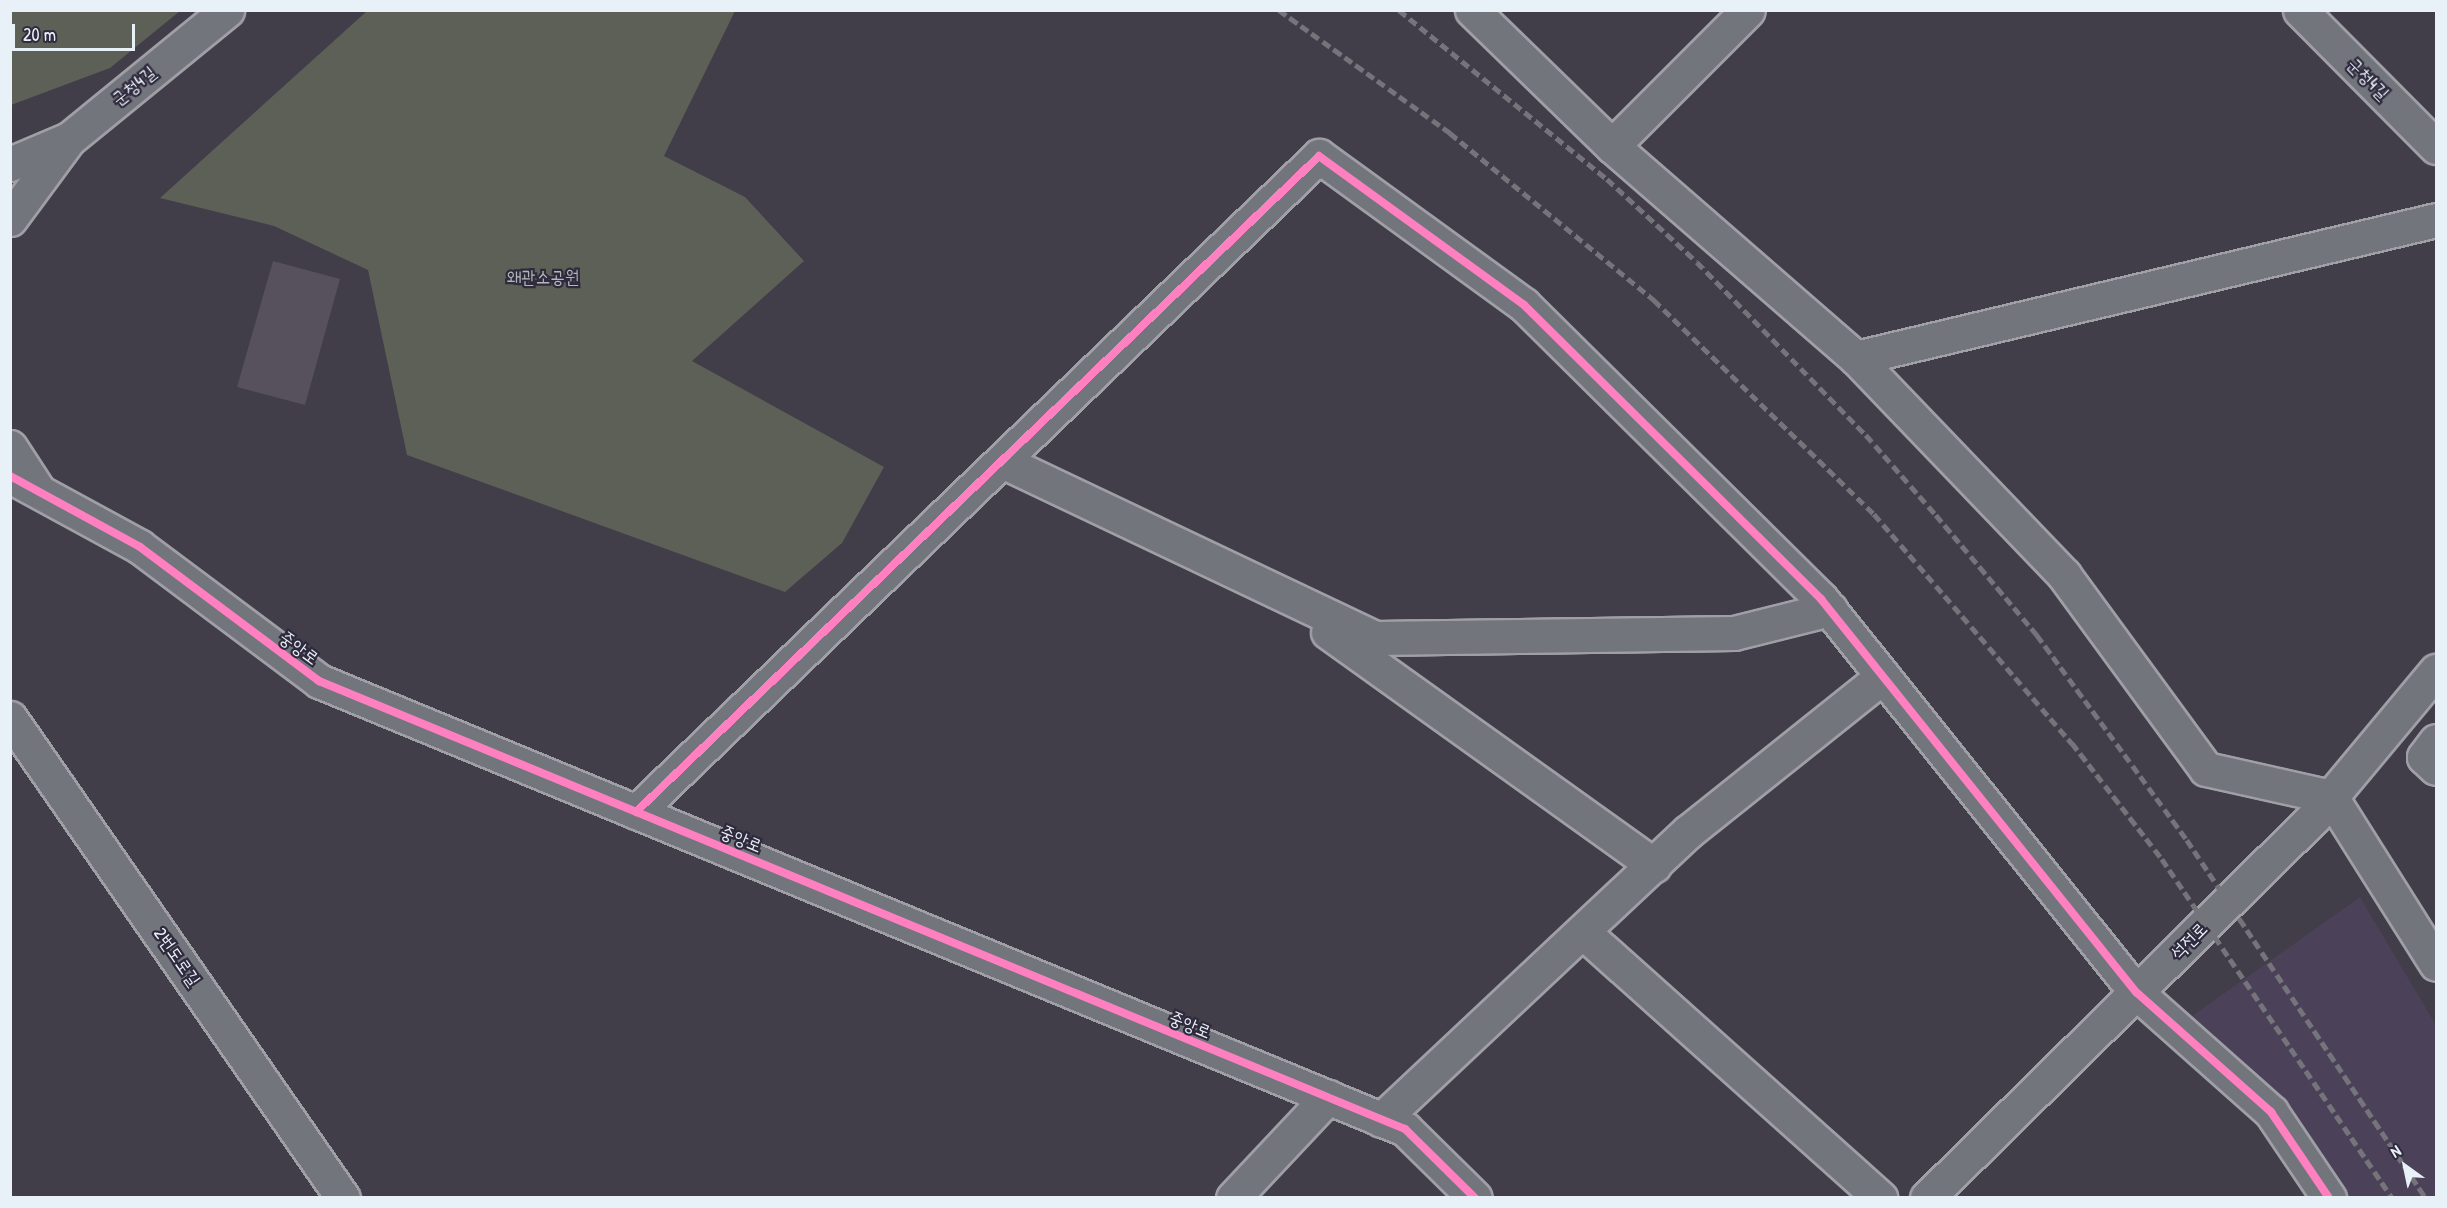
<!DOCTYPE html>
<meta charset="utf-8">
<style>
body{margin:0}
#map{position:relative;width:2447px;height:1208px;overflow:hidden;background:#413d49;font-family:"Patrick Hand","Poor Story",sans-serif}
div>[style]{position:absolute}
.built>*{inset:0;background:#4b4158}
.green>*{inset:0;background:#5c6056}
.building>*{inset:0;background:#56515c}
.roads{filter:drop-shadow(2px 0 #a09fa6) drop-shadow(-2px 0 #a09fa6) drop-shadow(0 2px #a09fa6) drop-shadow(0 -2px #a09fa6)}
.minor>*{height:33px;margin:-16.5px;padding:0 16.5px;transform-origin:16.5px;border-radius:16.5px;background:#73757c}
.rail>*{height:4.5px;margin-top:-2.25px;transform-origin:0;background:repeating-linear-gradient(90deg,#75747a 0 9px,transparent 0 13.5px)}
.cycleway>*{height:8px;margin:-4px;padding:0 4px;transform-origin:4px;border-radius:4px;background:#ff80c0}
span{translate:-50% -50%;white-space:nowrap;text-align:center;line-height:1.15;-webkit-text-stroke:4.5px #2f2a3d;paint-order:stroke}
.street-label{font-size:18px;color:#e8f1f8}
.park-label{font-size:18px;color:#b2b9b8}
.frame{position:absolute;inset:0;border:12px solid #e8f1f8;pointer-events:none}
.north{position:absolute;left:2375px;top:1136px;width:60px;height:60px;-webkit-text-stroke:4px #2f2a3d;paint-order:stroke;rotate:327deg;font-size:16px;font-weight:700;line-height:24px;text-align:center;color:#e8f1f8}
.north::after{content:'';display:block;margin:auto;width:21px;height:27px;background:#e8f1f8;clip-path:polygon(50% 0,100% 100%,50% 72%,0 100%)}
.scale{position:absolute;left:12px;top:24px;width:123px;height:27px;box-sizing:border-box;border:3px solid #e8f1f8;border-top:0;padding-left:8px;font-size:18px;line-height:21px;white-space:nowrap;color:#e8f1f8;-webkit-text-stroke:4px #2f2a3d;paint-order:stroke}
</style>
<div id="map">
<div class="built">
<i style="clip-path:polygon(2360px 897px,2436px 1025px,2436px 1197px,2318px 1197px,2192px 1016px)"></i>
</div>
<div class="green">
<i style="clip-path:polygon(11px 10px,180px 10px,180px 11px,110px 68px,11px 105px)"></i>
<i style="clip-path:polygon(367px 11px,735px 11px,664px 156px,745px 197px,804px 261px,692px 361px,884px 467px,842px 543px,785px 592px,407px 455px,368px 270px,274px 226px,160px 198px)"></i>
</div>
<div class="building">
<i style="clip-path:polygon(273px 261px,340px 279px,305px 405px,237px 387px)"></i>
</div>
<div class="roads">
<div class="minor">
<i style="left:1472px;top:10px;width:195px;rotate:44.2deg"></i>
<i style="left:1612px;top:146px;width:323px;rotate:41deg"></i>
<i style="left:1856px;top:358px;width:301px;rotate:46.2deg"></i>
<i style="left:2064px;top:575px;width:240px;rotate:53.8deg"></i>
<i style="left:2206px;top:769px;width:128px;rotate:12.6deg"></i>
<i style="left:2331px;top:797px;width:197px;rotate:57.8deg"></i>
<i style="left:2300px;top:10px;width:193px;rotate:45.2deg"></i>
<i style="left:1612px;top:146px;width:192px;rotate:-45deg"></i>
<i style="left:10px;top:164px;width:64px;rotate:-23deg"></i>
<i style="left:10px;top:219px;width:99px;rotate:-53.6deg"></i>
<i style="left:69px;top:139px;width:204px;rotate:-39.2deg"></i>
<i style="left:1856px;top:358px;width:596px;rotate:-13.38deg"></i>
<i style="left:10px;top:447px;width:51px;rotate:56.9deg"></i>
<i style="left:1002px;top:461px;width:413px;rotate:25.4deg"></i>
<i style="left:1375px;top:638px;width:359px;rotate:-0.8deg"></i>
<i style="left:1734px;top:633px;width:99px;rotate:-14deg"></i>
<i style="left:10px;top:476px;width:148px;rotate:28.6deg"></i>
<i style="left:140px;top:547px;width:224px;rotate:36.8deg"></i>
<i style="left:319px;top:681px;width:1175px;rotate:22.42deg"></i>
<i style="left:1405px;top:1129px;width:98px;rotate:44.6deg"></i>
<i style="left:1328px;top:632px;width:401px;rotate:35.6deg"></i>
<i style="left:10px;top:718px;width:584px;rotate:55.25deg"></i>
<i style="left:2436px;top:741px;width:20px;rotate:127deg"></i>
<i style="left:2424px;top:757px;width:16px;rotate:43deg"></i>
<i style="left:636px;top:812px;width:947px;rotate:-43.84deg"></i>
<i style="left:1319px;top:156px;width:253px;rotate:36deg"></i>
<i style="left:1524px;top:305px;width:418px;rotate:44.7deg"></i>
<i style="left:1821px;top:599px;width:504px;rotate:51.29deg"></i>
<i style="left:2136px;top:992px;width:181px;rotate:41.6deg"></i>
<i style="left:2271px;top:1112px;width:104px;rotate:56deg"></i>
<i style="left:1583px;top:932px;width:399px;rotate:41.8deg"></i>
<i style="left:1381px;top:1120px;width:422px;rotate:-43.2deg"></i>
<i style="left:1689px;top:831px;width:248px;rotate:-38.6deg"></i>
<i style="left:1233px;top:1198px;width:139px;rotate:-46.8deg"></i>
<i style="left:1927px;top:1198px;width:544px;rotate:-44.55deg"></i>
<i style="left:2315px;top:816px;width:189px;rotate:-50.2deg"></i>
</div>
</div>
<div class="rail">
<i style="left:1279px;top:10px;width:211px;rotate:35.7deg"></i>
<i style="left:1450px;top:133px;width:264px;rotate:39.3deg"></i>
<i style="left:1654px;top:300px;width:307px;rotate:44.2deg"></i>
<i style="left:1874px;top:514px;width:303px;rotate:49.2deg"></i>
<i style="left:2072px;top:743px;width:147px;rotate:52.2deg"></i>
<i style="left:2162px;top:859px;width:410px;rotate:55.8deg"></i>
<i style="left:1399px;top:10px;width:268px;rotate:39.1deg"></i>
<i style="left:1607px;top:179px;width:122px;rotate:42.7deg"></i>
<i style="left:1697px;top:262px;width:242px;rotate:45.7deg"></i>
<i style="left:1866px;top:435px;width:106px;rotate:48.8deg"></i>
<i style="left:1936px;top:515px;width:157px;rotate:49.9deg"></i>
<i style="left:2037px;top:635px;width:254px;rotate:53.8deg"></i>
<i style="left:2187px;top:840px;width:430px;rotate:56.3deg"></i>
</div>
<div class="cycleway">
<i style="left:10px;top:476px;width:148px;rotate:28.6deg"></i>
<i style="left:140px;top:547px;width:224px;rotate:36.8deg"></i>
<i style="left:319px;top:681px;width:1175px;rotate:22.42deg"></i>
<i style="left:1405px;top:1129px;width:98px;rotate:44.6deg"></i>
<i style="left:636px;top:812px;width:947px;rotate:-43.84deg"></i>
<i style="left:1319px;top:156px;width:253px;rotate:36deg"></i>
<i style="left:1524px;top:305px;width:418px;rotate:44.7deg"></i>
<i style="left:1821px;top:599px;width:504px;rotate:51.29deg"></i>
<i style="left:2136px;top:992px;width:181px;rotate:41.6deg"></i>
<i style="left:2271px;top:1112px;width:104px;rotate:56deg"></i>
</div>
<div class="street-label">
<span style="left:2368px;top:79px;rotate:45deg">군청4길</span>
<span style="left:134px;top:86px;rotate:-39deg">군청4길</span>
<span style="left:299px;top:648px;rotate:36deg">중앙로</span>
<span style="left:741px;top:839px;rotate:22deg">중앙로</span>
<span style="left:2189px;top:941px;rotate:-45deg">석전로</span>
<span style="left:177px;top:957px;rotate:55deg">2번도로길</span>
<span style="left:1190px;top:1025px;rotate:22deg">중앙로</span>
</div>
<div class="park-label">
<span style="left:543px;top:277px">왜관소공원</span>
</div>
<div class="frame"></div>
<div class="north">N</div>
<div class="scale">20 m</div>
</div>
